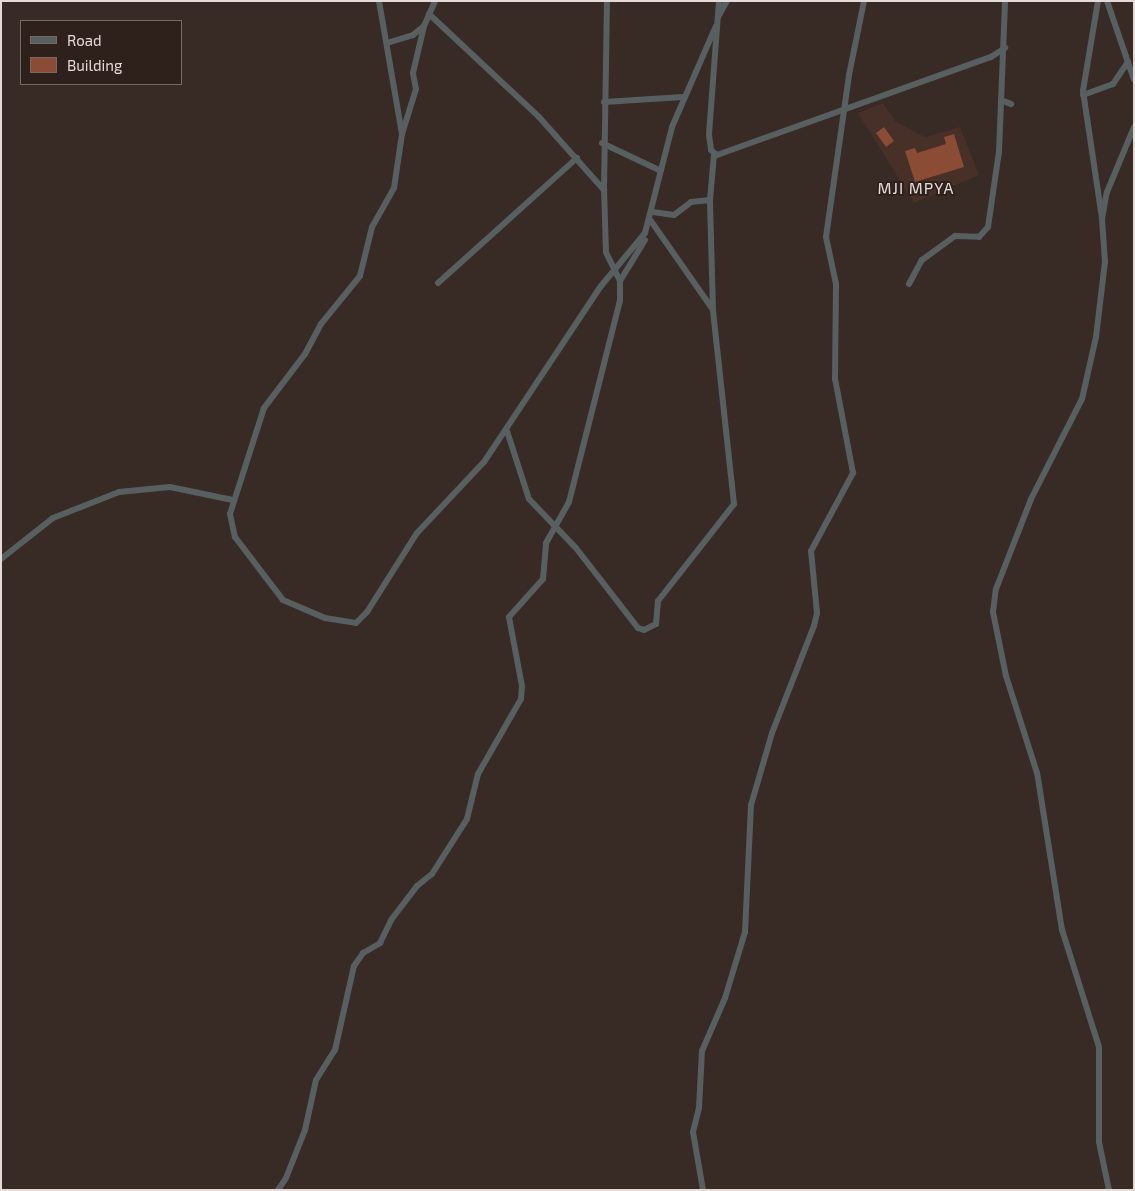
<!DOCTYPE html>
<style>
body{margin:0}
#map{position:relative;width:1135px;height:1191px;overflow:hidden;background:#382a24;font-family:"Exo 2",sans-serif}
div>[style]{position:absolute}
.built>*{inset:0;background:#463028}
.building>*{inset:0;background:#8a4c34}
.street>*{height:6px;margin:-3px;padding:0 3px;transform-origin:3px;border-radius:3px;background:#575f61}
span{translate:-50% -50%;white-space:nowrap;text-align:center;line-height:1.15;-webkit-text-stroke:4px #2e201b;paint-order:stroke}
.quarter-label{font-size:16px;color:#e4dad7;letter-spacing:1px}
.frame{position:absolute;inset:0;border:2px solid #e4dad7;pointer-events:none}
.legend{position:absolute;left:20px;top:20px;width:162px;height:65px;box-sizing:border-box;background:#2e201b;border:1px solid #776a66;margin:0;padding:6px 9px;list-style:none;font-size:15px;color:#e4dad7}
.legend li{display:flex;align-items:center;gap:10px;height:25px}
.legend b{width:25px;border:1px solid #776a66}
</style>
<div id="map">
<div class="built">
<i style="clip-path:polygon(883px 103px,896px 122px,925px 137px,960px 127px,979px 175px,914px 203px,858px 113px)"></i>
</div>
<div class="building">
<i style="clip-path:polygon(884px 127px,894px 141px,886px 147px,876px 133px)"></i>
<i style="clip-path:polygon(954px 134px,964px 167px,915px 182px,905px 151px,915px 148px,917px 153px,946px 144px,944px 137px)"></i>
</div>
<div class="street">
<i style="left:379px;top:1px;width:135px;rotate:80.2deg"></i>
<i style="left:402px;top:134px;width:55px;rotate:98.4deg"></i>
<i style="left:394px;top:188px;width:45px;rotate:119.4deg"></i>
<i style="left:372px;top:227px;width:50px;rotate:103.8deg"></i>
<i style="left:360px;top:276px;width:62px;rotate:129.1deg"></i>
<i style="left:321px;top:324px;width:34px;rotate:118deg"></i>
<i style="left:305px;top:354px;width:68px;rotate:127.2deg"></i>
<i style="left:264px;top:408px;width:111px;rotate:107.8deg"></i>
<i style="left:230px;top:514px;width:24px;rotate:78deg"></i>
<i style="left:235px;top:537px;width:79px;rotate:52.7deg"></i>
<i style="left:283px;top:600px;width:46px;rotate:23.2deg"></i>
<i style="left:325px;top:618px;width:31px;rotate:9deg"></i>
<i style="left:356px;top:623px;width:16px;rotate:-45deg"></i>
<i style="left:367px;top:612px;width:93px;rotate:-57.7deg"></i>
<i style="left:417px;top:533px;width:98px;rotate:-46.7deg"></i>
<i style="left:484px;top:462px;width:211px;rotate:-56.4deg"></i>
<i style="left:601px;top:286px;width:69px;rotate:-50.3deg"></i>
<i style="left:645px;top:233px;width:109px;rotate:-75.7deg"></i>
<i style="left:672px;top:127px;width:110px;rotate:-66.5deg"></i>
<i style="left:719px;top:1px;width:134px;rotate:94.3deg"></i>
<i style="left:709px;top:135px;width:15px;rotate:82deg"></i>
<i style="left:711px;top:150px;width:8px;rotate:40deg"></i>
<i style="left:717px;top:155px;width:291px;rotate:-19.7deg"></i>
<i style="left:991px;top:57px;width:17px;rotate:-33deg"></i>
<i style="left:1098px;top:1px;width:91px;rotate:99.5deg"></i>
<i style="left:1083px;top:91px;width:128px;rotate:81.5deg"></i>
<i style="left:1107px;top:1px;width:83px;rotate:71.1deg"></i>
<i style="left:429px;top:14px;width:151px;rotate:43.1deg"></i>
<i style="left:539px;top:117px;width:98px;rotate:48.3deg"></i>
<i style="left:718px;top:17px;width:18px;rotate:-61deg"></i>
<i style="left:387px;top:43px;width:27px;rotate:-17deg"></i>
<i style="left:413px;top:35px;width:14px;rotate:-39deg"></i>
<i style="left:424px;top:26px;width:27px;rotate:-66deg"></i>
<i style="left:1083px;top:95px;width:32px;rotate:-20deg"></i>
<i style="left:1113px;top:84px;width:27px;rotate:-56deg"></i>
<i style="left:1001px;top:100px;width:11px;rotate:22deg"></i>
<i style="left:604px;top:102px;width:79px;rotate:-3.6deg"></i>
<i style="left:402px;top:134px;width:47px;rotate:-72.7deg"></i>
<i style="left:416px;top:89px;width:16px;rotate:-101deg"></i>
<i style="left:413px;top:73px;width:48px;rotate:-76.8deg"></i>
<i style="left:602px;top:143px;width:63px;rotate:25.3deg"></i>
<i style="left:653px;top:212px;width:21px;rotate:8deg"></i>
<i style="left:674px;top:215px;width:21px;rotate:-37deg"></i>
<i style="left:691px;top:202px;width:19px;rotate:-6deg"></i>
<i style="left:651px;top:221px;width:108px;rotate:55.1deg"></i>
<i style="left:620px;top:281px;width:48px;rotate:-58.6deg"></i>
<i style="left:438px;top:283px;width:187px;rotate:-42deg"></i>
<i style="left:909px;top:284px;width:27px;rotate:-62deg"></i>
<i style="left:922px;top:260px;width:41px;rotate:-36deg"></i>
<i style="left:955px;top:236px;width:24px;rotate:2deg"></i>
<i style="left:979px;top:237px;width:13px;rotate:-48deg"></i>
<i style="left:988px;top:227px;width:76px;rotate:-81.7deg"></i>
<i style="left:999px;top:152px;width:151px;rotate:-87.7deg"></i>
<i style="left:507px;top:431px;width:71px;rotate:72.1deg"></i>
<i style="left:529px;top:499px;width:68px;rotate:46.2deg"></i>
<i style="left:576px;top:548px;width:101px;rotate:52.2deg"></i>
<i style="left:638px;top:628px;width:6px;rotate:18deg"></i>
<i style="left:644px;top:630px;width:13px;rotate:-27deg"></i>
<i style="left:656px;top:624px;width:23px;rotate:-85deg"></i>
<i style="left:658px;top:601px;width:123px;rotate:-51.9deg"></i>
<i style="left:734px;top:504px;width:195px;rotate:-96.2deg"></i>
<i style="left:713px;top:310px;width:110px;rotate:-91.6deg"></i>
<i style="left:710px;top:200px;width:46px;rotate:-85deg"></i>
<i style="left:1px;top:559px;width:66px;rotate:-38.3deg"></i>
<i style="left:53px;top:518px;width:71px;rotate:-21.5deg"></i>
<i style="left:119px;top:492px;width:51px;rotate:-5.6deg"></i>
<i style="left:170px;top:487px;width:64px;rotate:11.7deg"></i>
<i style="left:278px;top:1190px;width:14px;rotate:-56deg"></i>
<i style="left:286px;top:1178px;width:52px;rotate:-68.4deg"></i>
<i style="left:305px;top:1130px;width:51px;rotate:-77.6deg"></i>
<i style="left:316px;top:1080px;width:36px;rotate:-58deg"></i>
<i style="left:335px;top:1050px;width:86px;rotate:-77.3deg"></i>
<i style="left:354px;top:966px;width:16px;rotate:-55deg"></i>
<i style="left:363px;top:953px;width:20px;rotate:-30deg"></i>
<i style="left:380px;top:943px;width:25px;rotate:-64deg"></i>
<i style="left:391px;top:920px;width:43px;rotate:-52.6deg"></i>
<i style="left:417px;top:886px;width:19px;rotate:-39deg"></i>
<i style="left:432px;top:874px;width:65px;rotate:-57.5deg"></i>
<i style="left:467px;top:819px;width:46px;rotate:-76.3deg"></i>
<i style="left:478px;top:774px;width:86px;rotate:-60.2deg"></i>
<i style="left:521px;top:699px;width:13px;rotate:-86deg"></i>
<i style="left:522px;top:686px;width:70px;rotate:-100.7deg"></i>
<i style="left:509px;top:617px;width:51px;rotate:-48.2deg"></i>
<i style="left:543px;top:579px;width:36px;rotate:-85deg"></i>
<i style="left:546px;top:543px;width:47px;rotate:-60.7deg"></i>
<i style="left:569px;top:502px;width:208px;rotate:-75.8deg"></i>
<i style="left:620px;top:300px;width:19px;rotate:-90deg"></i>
<i style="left:620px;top:281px;width:32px;rotate:-116deg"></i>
<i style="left:606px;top:252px;width:62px;rotate:-91.8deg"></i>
<i style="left:604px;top:190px;width:189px;rotate:-89.1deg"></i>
<i style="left:703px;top:1190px;width:59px;rotate:-99.8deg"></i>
<i style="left:693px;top:1132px;width:25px;rotate:-76deg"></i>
<i style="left:699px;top:1108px;width:57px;rotate:-87deg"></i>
<i style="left:702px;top:1051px;width:58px;rotate:-66.5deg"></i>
<i style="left:725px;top:998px;width:69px;rotate:-73.1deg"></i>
<i style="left:745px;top:932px;width:127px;rotate:-87.3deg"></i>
<i style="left:751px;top:805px;width:75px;rotate:-73.7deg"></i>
<i style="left:772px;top:733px;width:115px;rotate:-68.6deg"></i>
<i style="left:814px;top:626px;width:13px;rotate:-77deg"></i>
<i style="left:817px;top:613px;width:62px;rotate:-95.5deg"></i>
<i style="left:811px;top:551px;width:89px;rotate:-61.7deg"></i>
<i style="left:853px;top:473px;width:96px;rotate:-100.8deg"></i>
<i style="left:835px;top:379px;width:95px;rotate:-89.4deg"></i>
<i style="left:836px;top:284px;width:48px;rotate:-102deg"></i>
<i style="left:826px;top:237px;width:164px;rotate:-81.9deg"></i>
<i style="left:849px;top:75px;width:76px;rotate:-78.5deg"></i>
<i style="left:1109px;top:1190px;width:49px;rotate:-101.8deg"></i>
<i style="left:1099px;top:1142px;width:95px;rotate:-90deg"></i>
<i style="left:1099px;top:1047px;width:123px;rotate:-107.5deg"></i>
<i style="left:1062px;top:930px;width:159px;rotate:-99deg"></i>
<i style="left:1037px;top:773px;width:102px;rotate:-107.7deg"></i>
<i style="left:1006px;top:676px;width:65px;rotate:-101.5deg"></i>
<i style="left:993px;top:612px;width:23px;rotate:-83deg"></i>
<i style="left:996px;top:589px;width:97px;rotate:-68.7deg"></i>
<i style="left:1031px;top:499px;width:112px;rotate:-63deg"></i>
<i style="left:1082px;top:399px;width:64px;rotate:-77.3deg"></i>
<i style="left:1096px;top:337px;width:76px;rotate:-83.2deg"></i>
<i style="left:1105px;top:262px;width:43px;rotate:-94deg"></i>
<i style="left:1102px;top:219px;width:27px;rotate:-80deg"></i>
<i style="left:1107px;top:192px;width:70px;rotate:-67.4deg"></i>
</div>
<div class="quarter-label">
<span style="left:916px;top:188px">MJI MPYA</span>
</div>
<div class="frame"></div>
<ul class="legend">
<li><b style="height:6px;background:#575f61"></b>Road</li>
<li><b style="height:14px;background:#8a4c34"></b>Building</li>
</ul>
</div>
